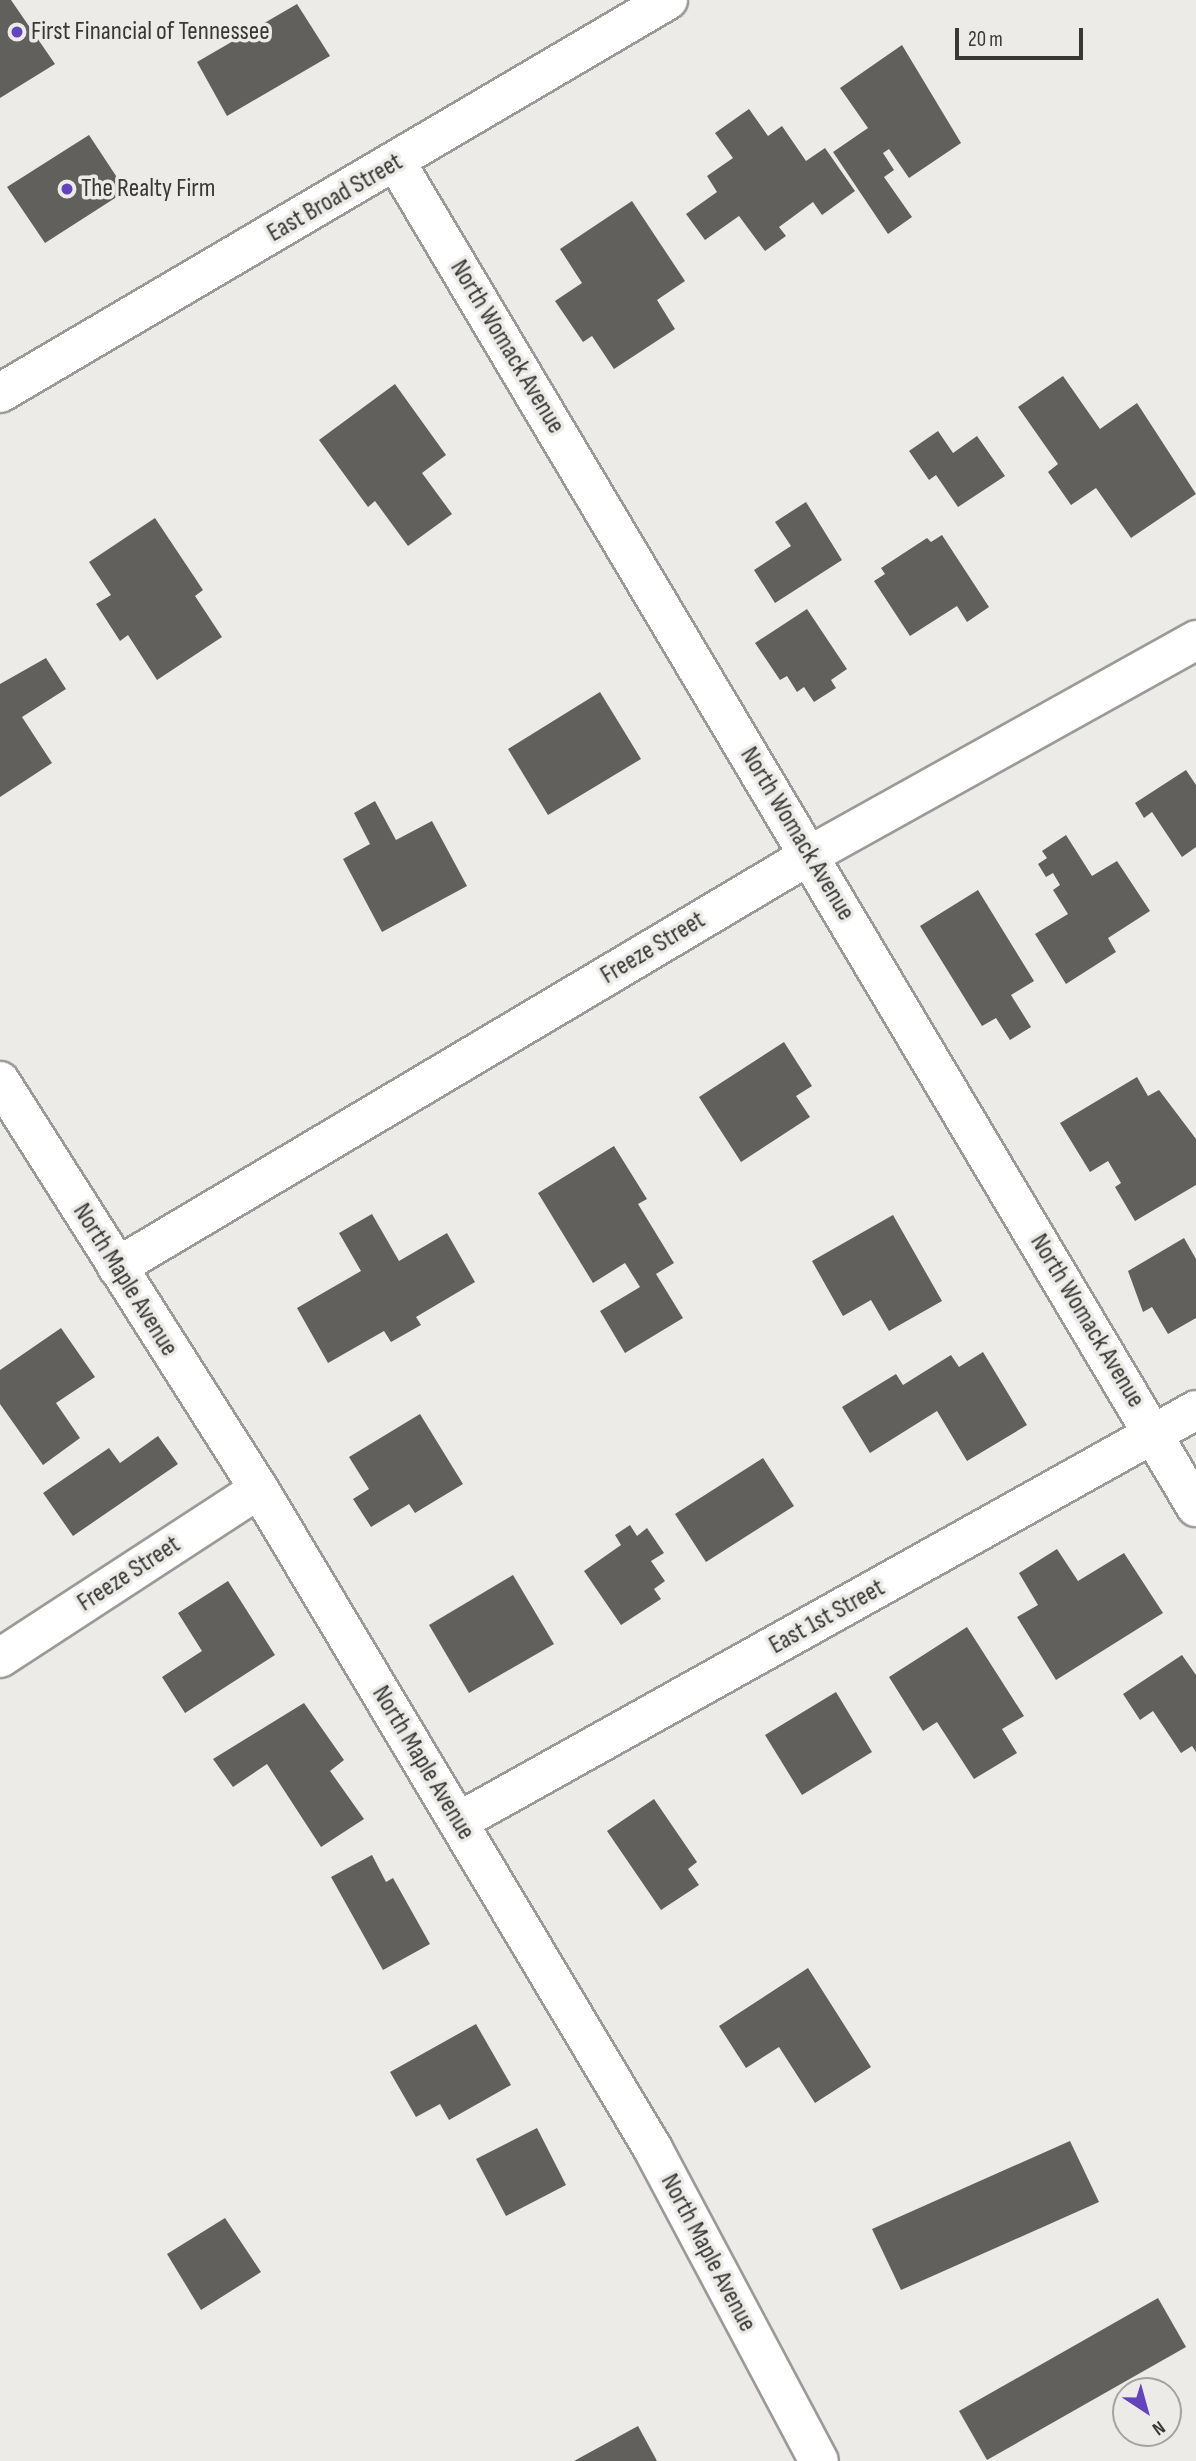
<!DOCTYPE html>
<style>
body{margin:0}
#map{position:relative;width:1196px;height:2461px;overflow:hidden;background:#edebe8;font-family:"Sofia Sans Condensed",sans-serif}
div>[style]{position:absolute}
.building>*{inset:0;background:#61605d}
.roads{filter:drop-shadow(2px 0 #9c9a97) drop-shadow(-2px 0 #9c9a97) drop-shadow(0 2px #9c9a97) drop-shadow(0 -2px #9c9a97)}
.minor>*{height:38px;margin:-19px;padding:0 19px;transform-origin:19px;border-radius:19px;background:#fff}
.dots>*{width:19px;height:19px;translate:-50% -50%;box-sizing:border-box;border:4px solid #edebe8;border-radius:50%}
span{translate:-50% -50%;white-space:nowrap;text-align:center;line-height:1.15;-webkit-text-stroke:7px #edebe8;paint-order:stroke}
.poi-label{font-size:26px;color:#383836}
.left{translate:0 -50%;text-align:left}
.street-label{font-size:26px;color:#383836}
.north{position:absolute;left:1112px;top:2377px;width:70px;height:70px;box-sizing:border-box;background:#edebe8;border:2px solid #a5a3a1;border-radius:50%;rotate:144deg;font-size:19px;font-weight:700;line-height:28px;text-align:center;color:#383836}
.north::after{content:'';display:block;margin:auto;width:24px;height:32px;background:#6344bc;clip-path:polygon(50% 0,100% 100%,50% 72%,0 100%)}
.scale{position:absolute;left:955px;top:28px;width:128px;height:32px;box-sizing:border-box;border:4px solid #383836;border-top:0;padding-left:9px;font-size:21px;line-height:24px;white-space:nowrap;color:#383836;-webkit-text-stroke:5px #edebe8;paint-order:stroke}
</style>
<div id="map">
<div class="building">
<i style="clip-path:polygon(0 0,11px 0,55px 64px,0 98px)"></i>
<i style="clip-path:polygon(297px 4px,330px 56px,227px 116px,197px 62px)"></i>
<i style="clip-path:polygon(902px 45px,961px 143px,909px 178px,889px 149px,883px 153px,894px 170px,884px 177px,912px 217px,888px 234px,833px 152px,868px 128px,840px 88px)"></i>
<i style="clip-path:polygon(749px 109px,768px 136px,782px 126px,806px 161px,825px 148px,855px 191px,822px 215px,813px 202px,779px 227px,786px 236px,765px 251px,739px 216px,705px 240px,686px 214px,717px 192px,707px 176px,733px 158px,715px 133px)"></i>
<i style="clip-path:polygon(89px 135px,126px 191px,45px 243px,7px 187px)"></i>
<i style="clip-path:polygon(632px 201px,685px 281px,657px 300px,675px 329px,614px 369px,592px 336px,583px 342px,555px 301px,582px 283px,560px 249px)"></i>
<i style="clip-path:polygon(1063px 376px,1100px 429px,1137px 403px,1196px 494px,1131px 538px,1096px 488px,1071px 505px,1048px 472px,1058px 464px,1018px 407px)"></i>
<i style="clip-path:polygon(395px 384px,446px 455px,422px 473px,452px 514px,408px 546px,375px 501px,368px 507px,319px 440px)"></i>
<i style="clip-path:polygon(938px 431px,953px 453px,977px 436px,1005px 476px,958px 507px,936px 475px,929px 480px,909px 451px)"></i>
<i style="clip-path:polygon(806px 502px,842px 560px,775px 603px,754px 570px,791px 546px,775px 522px)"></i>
<i style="clip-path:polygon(155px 518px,203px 590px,195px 596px,222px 637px,157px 680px,128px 635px,120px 641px,96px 604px,111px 595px,89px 562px)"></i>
<i style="clip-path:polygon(942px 535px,989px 607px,967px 622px,957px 606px,910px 636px,874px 581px,885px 574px,881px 568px,927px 538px,931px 542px)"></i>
<i style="clip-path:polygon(807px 609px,847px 669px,831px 680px,836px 688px,814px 702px,804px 687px,797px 692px,787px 676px,780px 680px,755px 643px)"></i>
<i style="clip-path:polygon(46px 658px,66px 689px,22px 717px,52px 763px,0 797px,0 684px)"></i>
<i style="clip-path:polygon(600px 692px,641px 759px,548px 815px,508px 749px)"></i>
<i style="clip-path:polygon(1186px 770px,1196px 785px,1196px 847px,1182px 857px,1152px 812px,1144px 818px,1135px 803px)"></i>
<i style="clip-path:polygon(375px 801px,396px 840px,432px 821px,467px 886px,382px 932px,343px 859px,370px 844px,354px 813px)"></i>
<i style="clip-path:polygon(1066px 835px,1092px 876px,1117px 861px,1150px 911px,1108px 938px,1116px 952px,1066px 984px,1035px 934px,1068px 914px,1053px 890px,1060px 885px,1053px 873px,1046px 877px,1038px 864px,1047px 858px,1042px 851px)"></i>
<i style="clip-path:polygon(978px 890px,1034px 981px,1011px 995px,1031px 1027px,1010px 1040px,996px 1018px,982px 1026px,920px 926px)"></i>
<i style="clip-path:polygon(784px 1042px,812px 1086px,796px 1096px,810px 1117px,741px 1162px,699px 1097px)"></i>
<i style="clip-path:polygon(1137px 1077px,1148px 1096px,1159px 1090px,1196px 1139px,1196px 1185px,1135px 1221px,1115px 1187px,1121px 1183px,1108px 1161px,1090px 1172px,1060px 1123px)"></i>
<i style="clip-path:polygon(614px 1146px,647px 1199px,638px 1204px,674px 1263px,656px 1274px,683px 1318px,625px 1353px,600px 1311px,640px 1287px,625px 1263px,593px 1283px,538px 1193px)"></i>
<i style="clip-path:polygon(372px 1214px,399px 1261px,447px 1233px,475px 1282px,416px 1317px,421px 1325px,391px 1342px,384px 1331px,328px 1363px,297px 1308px,361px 1271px,339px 1233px)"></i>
<i style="clip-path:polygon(893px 1215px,942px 1301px,889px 1331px,871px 1300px,843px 1316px,812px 1261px)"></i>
<i style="clip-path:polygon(1184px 1238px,1196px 1259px,1196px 1318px,1168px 1334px,1152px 1307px,1143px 1312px,1128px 1271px)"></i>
<i style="clip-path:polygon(61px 1328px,95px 1377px,56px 1403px,80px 1438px,43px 1465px,0 1404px,0 1370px)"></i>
<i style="clip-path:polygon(983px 1352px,1027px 1425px,967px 1461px,937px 1411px,870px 1453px,842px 1407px,896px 1374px,903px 1385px,951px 1355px,959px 1367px)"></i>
<i style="clip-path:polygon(420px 1414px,463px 1484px,415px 1513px,409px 1504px,371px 1527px,353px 1499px,369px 1489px,349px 1457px)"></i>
<i style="clip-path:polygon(158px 1436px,178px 1464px,73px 1536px,43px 1493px,109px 1448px,120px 1463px)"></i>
<i style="clip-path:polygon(763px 1458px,794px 1506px,706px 1562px,675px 1514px)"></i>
<i style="clip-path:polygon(630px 1525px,637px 1536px,647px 1528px,664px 1553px,651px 1561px,665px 1581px,654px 1589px,661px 1599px,621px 1625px,584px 1571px,621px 1545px,615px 1535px)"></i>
<i style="clip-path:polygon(1057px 1549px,1078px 1581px,1124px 1553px,1163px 1613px,1056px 1680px,1017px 1617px,1038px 1605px,1019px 1573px)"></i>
<i style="clip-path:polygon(513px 1575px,554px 1644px,469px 1693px,429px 1625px)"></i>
<i style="clip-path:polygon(228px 1581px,275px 1655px,185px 1713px,162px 1677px,202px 1651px,178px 1613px)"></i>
<i style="clip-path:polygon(967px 1627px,1024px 1716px,1002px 1729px,1017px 1753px,974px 1779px,937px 1722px,923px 1731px,889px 1677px)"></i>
<i style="clip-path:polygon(1182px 1655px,1196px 1675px,1196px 1752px,1192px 1746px,1181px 1753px,1153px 1711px,1140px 1720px,1123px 1694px)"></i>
<i style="clip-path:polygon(836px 1692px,872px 1752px,802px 1795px,765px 1735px)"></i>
<i style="clip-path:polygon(304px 1703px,344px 1760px,330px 1771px,364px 1819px,321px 1847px,267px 1764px,233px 1787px,213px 1759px)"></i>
<i style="clip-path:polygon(654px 1799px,697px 1862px,688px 1869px,699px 1885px,661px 1910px,607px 1831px)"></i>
<i style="clip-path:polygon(372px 1855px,386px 1882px,393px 1878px,430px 1944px,383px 1970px,331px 1877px)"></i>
<i style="clip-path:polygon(808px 1968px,871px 2067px,815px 2103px,779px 2047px,746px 2068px,719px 2026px)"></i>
<i style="clip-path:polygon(476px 2024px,511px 2085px,449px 2120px,440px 2104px,416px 2117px,390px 2072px)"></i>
<i style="clip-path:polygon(537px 2128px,566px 2185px,506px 2216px,476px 2159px)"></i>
<i style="clip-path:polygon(1070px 2141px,1099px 2202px,901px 2290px,872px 2229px)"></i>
<i style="clip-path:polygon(225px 2218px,261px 2272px,201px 2310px,167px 2254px)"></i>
<i style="clip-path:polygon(1158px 2298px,1186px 2347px,987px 2460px,959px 2411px)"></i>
<i style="clip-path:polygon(638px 2426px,657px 2461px,574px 2461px)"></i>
</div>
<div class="roads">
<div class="minor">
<i style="left:396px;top:162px;width:1565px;rotate:59.26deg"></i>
<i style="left:0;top:393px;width:775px;rotate:-30.47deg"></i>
<i style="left:0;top:1081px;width:483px;rotate:57.6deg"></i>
<i style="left:259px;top:1489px;width:769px;rotate:59.16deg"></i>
<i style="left:653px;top:2149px;width:353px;rotate:62deg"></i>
<i style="left:117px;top:1267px;width:806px;rotate:-30.73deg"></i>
<i style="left:810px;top:855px;width:442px;rotate:-29.1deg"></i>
<i style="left:0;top:1658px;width:309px;rotate:-33.1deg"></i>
<i style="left:458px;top:1822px;width:845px;rotate:-29.17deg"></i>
</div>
</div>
<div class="dots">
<i style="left:17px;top:32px;background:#6344bc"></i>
<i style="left:67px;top:189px;background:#6344bc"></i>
</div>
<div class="poi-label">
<span class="left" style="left:31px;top:32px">First Financial of Tennessee</span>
<span class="left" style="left:81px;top:189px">The Realty Firm</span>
</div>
<div class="street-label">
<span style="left:335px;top:198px;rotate:-30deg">East Broad Street</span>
<span style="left:507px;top:347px;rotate:59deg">North Womack Avenue</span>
<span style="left:797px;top:834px;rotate:59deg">North Womack Avenue</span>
<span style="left:653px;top:948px;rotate:-31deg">Freeze Street</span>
<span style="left:125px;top:1280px;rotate:58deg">North Maple Avenue</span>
<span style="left:1087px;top:1321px;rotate:59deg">North Womack Avenue</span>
<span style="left:129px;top:1574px;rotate:-33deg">Freeze Street</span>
<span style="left:827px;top:1617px;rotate:-29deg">East 1st Street</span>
<span style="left:423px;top:1763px;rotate:59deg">North Maple Avenue</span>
<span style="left:708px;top:2253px;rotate:62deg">North Maple Avenue</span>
</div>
<div class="north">N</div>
<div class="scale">20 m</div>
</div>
